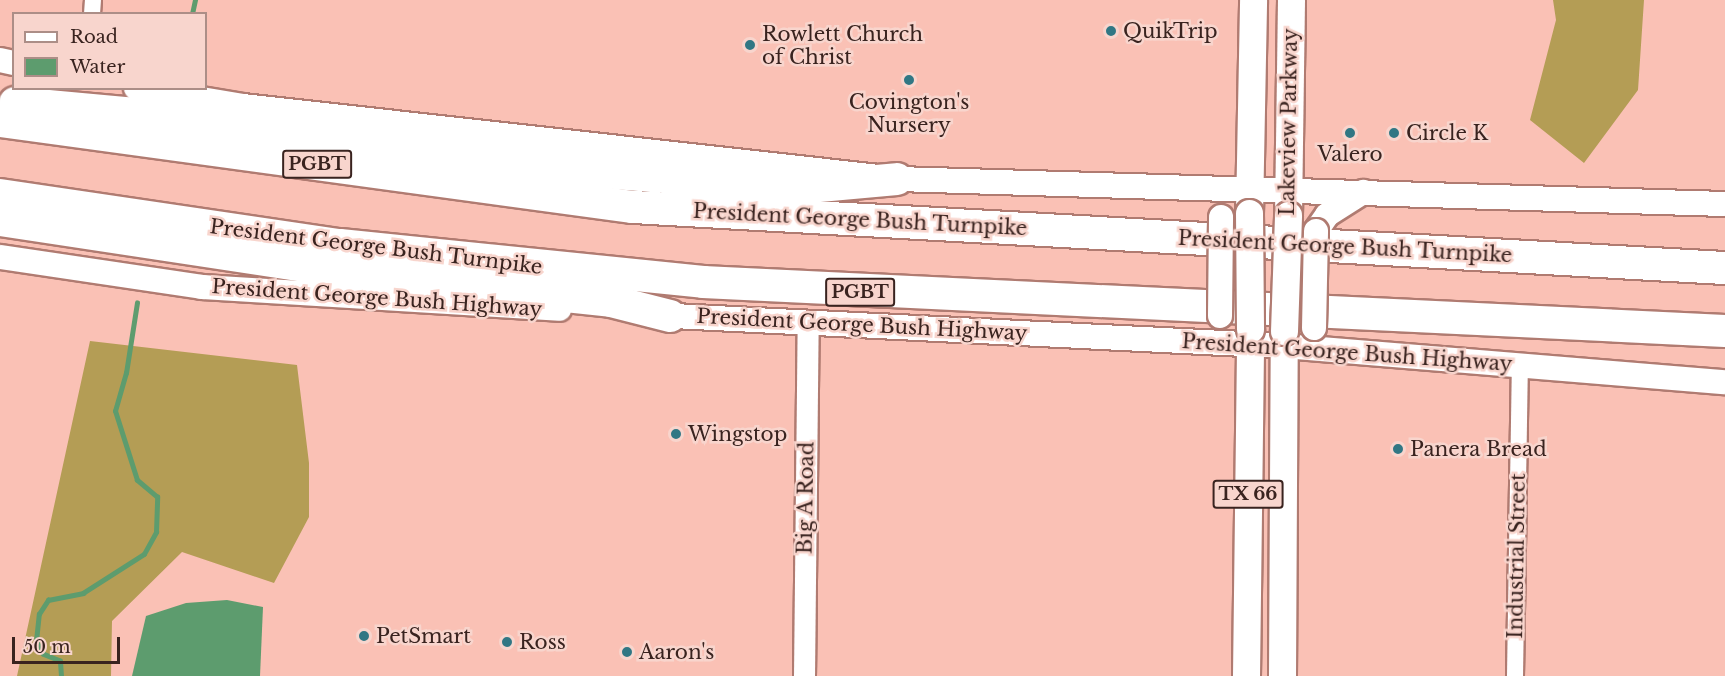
<!DOCTYPE html>
<style>
body{margin:0}
#map{position:relative;width:1725px;height:676px;overflow:hidden;background:#fac1b5;font-family:"Libre Baskerville",serif}
div>[style]{position:absolute}
.forest>*{inset:0;background:#b49d55}
.water>*{inset:0;background:#5d9c6e}
.stream>*{height:4.5px;margin:-2.25px;padding:0 2.25px;transform-origin:2.25px;border-radius:2.25px;background:#5d9c6e}
.roads{filter:drop-shadow(2px 0 #b07b71) drop-shadow(-2px 0 #b07b71) drop-shadow(0 2px #b07b71) drop-shadow(0 -2px #b07b71)}
.minor>*{height:16px;margin:-8px;padding:0 8px;transform-origin:8px;border-radius:8px;background:#fff}
.tertiary>*{height:21px;margin:-10.5px;padding:0 10.5px;transform-origin:10.5px;border-radius:10.5px;background:#fff}
.secondary>*{height:24px;margin:-12px;padding:0 12px;transform-origin:12px;border-radius:12px;background:#fff}
.primary>*{height:27px;margin:-13.5px;padding:0 13.5px;transform-origin:13.5px;border-radius:13.5px;background:#fff}
.motorway>*{height:32px;margin:-16px;padding:0 16px;transform-origin:16px;border-radius:16px;background:#fff}
.bridges{filter:drop-shadow(2px 0 #b07b71) drop-shadow(-2px 0 #b07b71) drop-shadow(0 2px #b07b71) drop-shadow(0 -2px #b07b71)}
.secondary-bridge>*{height:24px;margin:-12px;padding:0 12px;transform-origin:12px;border-radius:12px;background:#fff}
.primary-bridge>*{height:27px;margin:-13.5px;padding:0 13.5px;transform-origin:13.5px;border-radius:13.5px;background:#fff}
.dots>*{width:16px;height:16px;translate:-50% -50%;box-sizing:border-box;border:3px solid #f8d5cd;border-radius:50%}
span{translate:-50% -50%;white-space:nowrap;text-align:center;line-height:1.15;-webkit-text-stroke:5px #f8d5cd;paint-order:stroke}
.shield-label span{padding:2px 4px;background:#f8d5cd;border:2px solid;border-radius:4px;-webkit-text-stroke-width:0}
.shield-label{font-size:18px;color:#39231f;font-weight:700}
.poi-label{font-size:20px;color:#39231f}
.left{translate:0 -50%;text-align:left}
.street-label{font-size:20px;color:#39231f}
.legend{position:absolute;left:12px;top:12px;width:195px;height:78px;box-sizing:border-box;background:#f8d5cd;border:2px solid #ac8e87;margin:0;padding:8px 10px;list-style:none;font-size:18px;color:#39231f}
.legend li{display:flex;align-items:center;gap:12px;height:30px}
.legend b{width:30px;border:2px solid #ac8e87}
.scale{position:absolute;left:12px;top:637px;width:108px;height:27px;box-sizing:border-box;border:3px solid #39231f;border-top:0;padding-left:8px;font-size:18px;line-height:21px;white-space:nowrap;color:#39231f;-webkit-text-stroke:4px #f8d5cd;paint-order:stroke}
</style>
<div id="map">
<div class="forest">
<i style="clip-path:polygon(1553px 0,1644px 0,1638px 90px,1584px 163px,1530px 120px,1556px 20px)"></i>
<i style="clip-path:polygon(90px 341px,297px 365px,309px 463px,309px 517px,274px 583px,182px 552px,112px 621px,111px 676px,17px 676px)"></i>
</div>
<div class="water">
<i style="clip-path:polygon(227px 600px,263px 607px,260px 676px,132px 676px,146px 616px,186px 603px)"></i>
</div>
<div class="stream">
<i style="left:192px;top:14px;width:14px;rotate:-78deg"></i>
<i style="left:61px;top:676px;width:15px;rotate:-94deg"></i>
<i style="left:60px;top:661px;width:18px;rotate:-158deg"></i>
<i style="left:43px;top:654px;width:15px;rotate:-118deg"></i>
<i style="left:36px;top:641px;width:27px;rotate:-84deg"></i>
<i style="left:39px;top:614px;width:17px;rotate:-57deg"></i>
<i style="left:48px;top:600px;width:36px;rotate:-11deg"></i>
<i style="left:83px;top:593px;width:72px;rotate:-32.6deg"></i>
<i style="left:144px;top:554px;width:25px;rotate:-61deg"></i>
<i style="left:156px;top:532px;width:35px;rotate:-88deg"></i>
<i style="left:157px;top:497px;width:26px;rotate:-140deg"></i>
<i style="left:137px;top:480px;width:72px;rotate:-107.7deg"></i>
<i style="left:115px;top:411px;width:40px;rotate:-74deg"></i>
<i style="left:126px;top:373px;width:71px;rotate:-81.1deg"></i>
</div>
<div class="roads">
<div class="minor">
<i style="left:92px;top:14px;width:14px;rotate:-86deg"></i>
<i style="left:1515px;top:676px;width:312px;rotate:-89.1deg"></i>
</div>
<div class="tertiary">
<i style="left:804px;top:676px;width:355px;rotate:-89.4deg"></i>
</div>
<div class="secondary">
<i style="left:0;top:60px;width:14px;rotate:12deg"></i>
<i style="left:136px;top:88px;width:109px;rotate:9.5deg"></i>
<i style="left:243px;top:106px;width:658px;rotate:6.37deg"></i>
<i style="left:897px;top:179px;width:828px;rotate:1.73deg"></i>
<i style="left:1316px;top:231px;width:19px;rotate:-55deg"></i>
<i style="left:1327px;top:215px;width:43px;rotate:-32.6deg"></i>
<i style="left:0;top:257px;width:204px;rotate:8.4deg"></i>
<i style="left:202px;top:287px;width:358px;rotate:3.5deg"></i>
<i style="left:653px;top:315px;width:632px;rotate:2.81deg"></i>
<i style="left:1284px;top:346px;width:442px;rotate:4.7deg"></i>
</div>
<div class="primary">
<i style="left:1249px;top:213px;width:213px;rotate:-88.9deg"></i>
<i style="left:1288px;top:215px;width:215px;rotate:-89.2deg"></i>
<i style="left:1246px;top:676px;width:347px;rotate:-89.3deg"></i>
<i style="left:1282px;top:676px;width:345px;rotate:-89.7deg"></i>
</div>
<div class="motorway">
<i style="left:15px;top:103px;width:253px;rotate:5.2deg"></i>
<i style="left:267px;top:126px;width:339px;rotate:7.8deg"></i>
<i style="left:603px;top:172px;width:195px;rotate:4.7deg"></i>
<i style="left:797px;top:188px;width:100px;rotate:-5.1deg"></i>
<i style="left:0;top:121px;width:639px;rotate:7.74deg"></i>
<i style="left:633px;top:207px;width:1094px;rotate:3.2deg"></i>
<i style="left:0;top:195px;width:344px;rotate:8.4deg"></i>
<i style="left:340px;top:245px;width:365px;rotate:5.8deg"></i>
<i style="left:703px;top:282px;width:1023px;rotate:2.74deg"></i>
<i style="left:0;top:220px;width:363px;rotate:8.6deg"></i>
<i style="left:359px;top:274px;width:253px;rotate:6.1deg"></i>
<i style="left:611px;top:301px;width:61px;rotate:14.3deg"></i>
</div>
</div>
<div class="bridges">
<div class="secondary-bridge">
<i style="left:1220px;top:316px;width:99px;rotate:-89.4deg"></i>
<i style="left:1314px;top:328px;width:97px;rotate:-88.8deg"></i>
</div>
<div class="primary-bridge">
<i style="left:1249px;top:213px;width:116px;rotate:89.5deg"></i>
<i style="left:1284px;top:331px;width:116px;rotate:-88deg"></i>
</div>
</div>
<div class="dots">
<i style="left:1111px;top:31px;background:#317784"></i>
<i style="left:750px;top:45px;background:#317784"></i>
<i style="left:909px;top:80px;background:#317784"></i>
<i style="left:1350px;top:133px;background:#317784"></i>
<i style="left:1394px;top:133px;background:#317784"></i>
<i style="left:676px;top:434px;background:#317784"></i>
<i style="left:1398px;top:449px;background:#317784"></i>
<i style="left:364px;top:636px;background:#317784"></i>
<i style="left:507px;top:642px;background:#317784"></i>
<i style="left:627px;top:652px;background:#317784"></i>
</div>
<div class="shield-label">
<span style="left:317px;top:164px">PGBT</span>
<span style="left:860px;top:292px">PGBT</span>
<span style="left:1248px;top:494px">TX 66</span>
</div>
<div class="poi-label">
<span class="left" style="left:1123px;top:31px">QuikTrip</span>
<span class="left" style="left:762px;top:46px">Rowlett Church<br>of Christ</span>
<span style="left:909px;top:114px">Covington's<br>Nursery</span>
<span class="left" style="left:1406px;top:133px">Circle K</span>
<span style="left:1350px;top:154px">Valero</span>
<span class="left" style="left:688px;top:434px">Wingstop</span>
<span class="left" style="left:1410px;top:449px">Panera Bread</span>
<span class="left" style="left:376px;top:636px">PetSmart</span>
<span class="left" style="left:519px;top:642px">Ross</span>
<span class="left" style="left:639px;top:652px">Aaron's</span>
</div>
<div class="street-label">
<span style="left:1289px;top:122px;rotate:-89deg">Lakeview Parkway</span>
<span style="left:860px;top:220px;rotate:3deg">President George Bush Turnpike</span>
<span style="left:376px;top:247px;rotate:7deg">President George Bush Turnpike</span>
<span style="left:1345px;top:247px;rotate:3deg">President George Bush Turnpike</span>
<span style="left:377px;top:298px;rotate:4deg">President George Bush Highway</span>
<span style="left:862px;top:325px;rotate:3deg">President George Bush Highway</span>
<span style="left:1347px;top:353px;rotate:4deg">President George Bush Highway</span>
<span style="left:806px;top:498px;rotate:-89deg">Big A Road</span>
<span style="left:1517px;top:556px;rotate:-89deg">Industrial Street</span>
</div>
<ul class="legend">
<li><b style="height:8px;background:#fff"></b>Road</li>
<li><b style="height:16px;background:#5d9c6e"></b>Water</li>
</ul>
<div class="scale">50 m</div>
</div>
